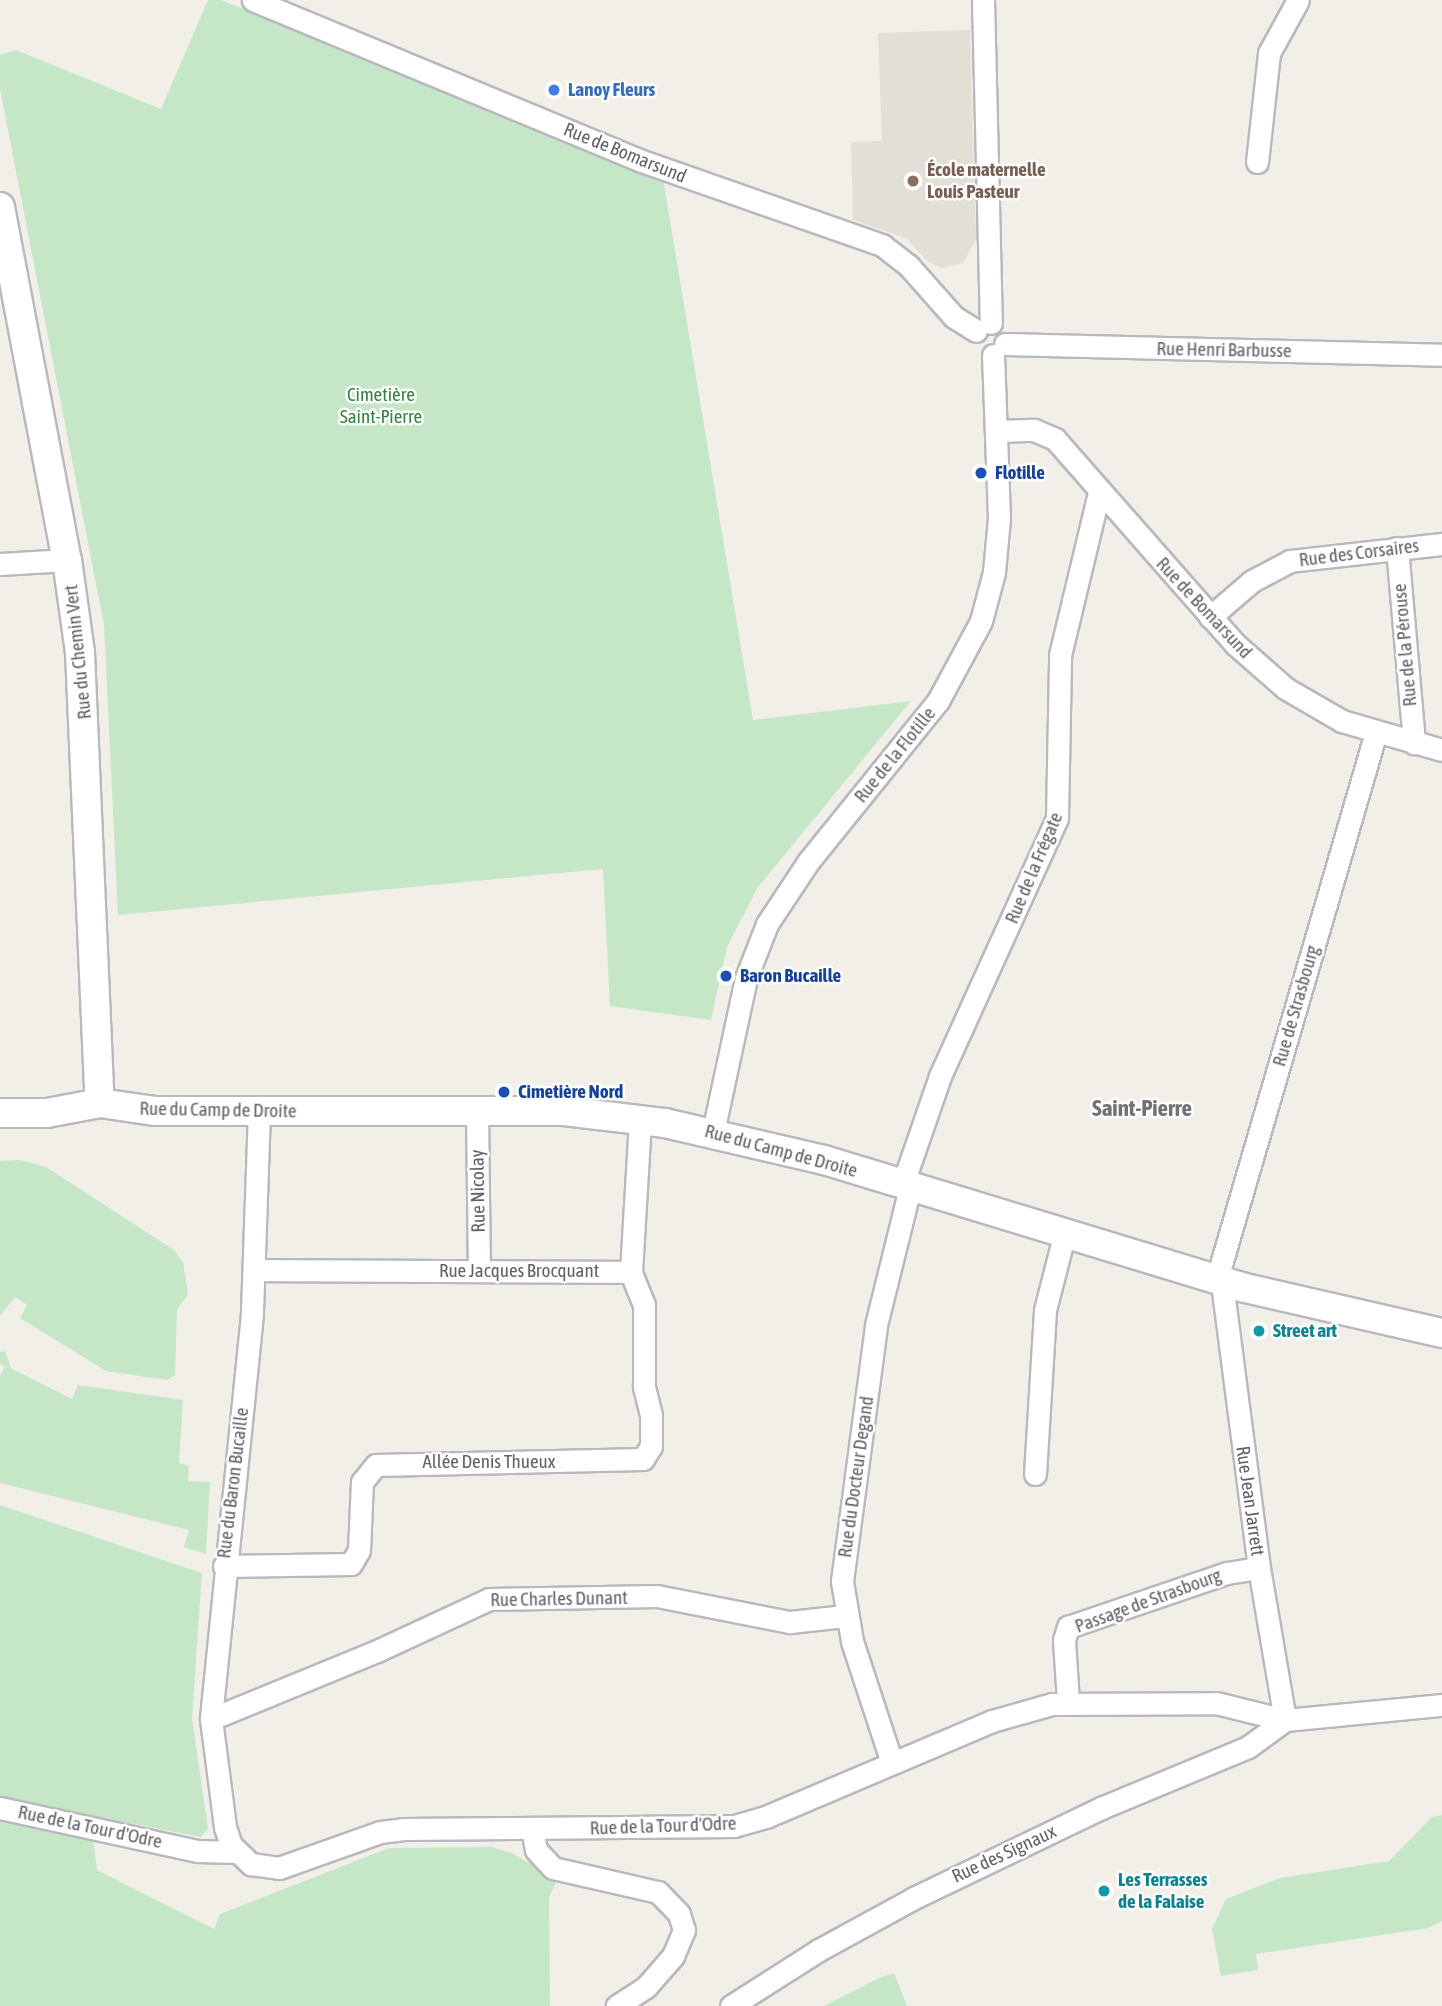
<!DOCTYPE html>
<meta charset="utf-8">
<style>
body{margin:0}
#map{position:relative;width:1442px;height:2006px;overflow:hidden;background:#f1efe8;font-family:"Asap Condensed",sans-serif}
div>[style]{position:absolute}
.education>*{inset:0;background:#e1dfd6}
.green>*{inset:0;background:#c5e7c8}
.roads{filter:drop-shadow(2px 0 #b8b9be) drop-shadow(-2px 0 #b8b9be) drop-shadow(0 2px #b8b9be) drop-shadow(0 -2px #b8b9be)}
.street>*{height:21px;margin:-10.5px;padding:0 10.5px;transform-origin:10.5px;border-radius:10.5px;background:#fff}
.secondary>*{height:28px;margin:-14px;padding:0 14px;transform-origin:14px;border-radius:14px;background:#fff}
.dots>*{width:19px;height:19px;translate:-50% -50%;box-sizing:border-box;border:4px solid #fff;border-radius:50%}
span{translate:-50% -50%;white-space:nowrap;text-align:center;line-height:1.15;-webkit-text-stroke:5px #fff;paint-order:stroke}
.shop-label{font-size:19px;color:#366cbe;font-weight:700}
.left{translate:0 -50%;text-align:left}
.street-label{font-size:19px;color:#5f6267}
.education-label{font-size:19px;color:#785e54;font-weight:700}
.park-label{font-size:19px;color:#358140}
.transit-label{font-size:19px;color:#164399;font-weight:700}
.culture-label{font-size:19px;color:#0d838f;font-weight:700}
.quarter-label{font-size:23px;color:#707479;font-weight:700}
</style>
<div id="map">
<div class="education">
<i style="clip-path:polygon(970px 30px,976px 239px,963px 263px,941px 268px,928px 262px,906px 238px,853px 220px,851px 142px,882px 141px,878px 33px)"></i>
</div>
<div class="green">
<i style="clip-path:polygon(208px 0,221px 0,663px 178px,753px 720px,911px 701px,758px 887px,727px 947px,711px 1020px,610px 1006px,603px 869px,118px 915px,104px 625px,0 89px,0 55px,16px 50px,161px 109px)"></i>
<i style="clip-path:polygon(20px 1160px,46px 1167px,174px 1250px,183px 1262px,188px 1295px,177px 1309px,175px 1375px,167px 1380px,106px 1371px,20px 1318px,27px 1305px,15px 1297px,0 1316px,0 1161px)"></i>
<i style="clip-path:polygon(5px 1351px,11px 1368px,72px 1399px,78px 1385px,183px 1400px,179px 1463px,189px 1466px,188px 1481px,210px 1482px,206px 1554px,184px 1547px,189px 1530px,0 1483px,0 1375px,5px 1367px,0 1364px,0 1352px)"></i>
<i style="clip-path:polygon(0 1505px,202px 1573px,192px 1718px,208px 1829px,201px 1837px,0 1798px)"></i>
<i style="clip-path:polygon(1442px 1815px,1442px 1921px,1428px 1928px,1256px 1954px,1258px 1970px,1221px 1976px,1212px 1929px,1226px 1899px,1280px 1878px,1389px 1861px,1432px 1817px)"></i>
<i style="clip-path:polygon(0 1819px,93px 1839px,97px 1870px,214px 1929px,220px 1914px,389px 1848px,492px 1847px,512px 1853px,557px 1880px,549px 1897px,550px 2006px,0 2006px)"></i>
<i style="clip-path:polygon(894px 1973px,907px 2006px,824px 2006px,877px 1979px)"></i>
</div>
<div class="roads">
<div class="street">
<i style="left:253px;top:0;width:418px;rotate:22.5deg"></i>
<i style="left:639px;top:160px;width:257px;rotate:19.3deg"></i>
<i style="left:882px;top:245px;width:33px;rotate:38deg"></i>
<i style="left:908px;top:265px;width:69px;rotate:48.5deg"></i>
<i style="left:954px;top:317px;width:26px;rotate:32deg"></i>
<i style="left:983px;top:0;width:323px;rotate:88.6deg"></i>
<i style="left:1257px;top:162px;width:110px;rotate:-83.7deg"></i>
<i style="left:1269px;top:53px;width:60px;rotate:-61.3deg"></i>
<i style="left:1005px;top:344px;width:437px;rotate:1.4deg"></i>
<i style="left:998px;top:431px;width:36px;rotate:-2deg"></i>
<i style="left:1034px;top:430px;width:23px;rotate:23deg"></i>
<i style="left:1055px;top:439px;width:273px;rotate:48.7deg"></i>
<i style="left:1235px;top:644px;width:67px;rotate:41.3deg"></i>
<i style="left:1285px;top:688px;width:66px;rotate:30.1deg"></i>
<i style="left:1342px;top:721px;width:104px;rotate:16.2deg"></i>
<i style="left:1397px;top:548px;width:196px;rotate:85deg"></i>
<i style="left:0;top:564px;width:67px;rotate:-3.4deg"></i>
<i style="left:1210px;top:617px;width:55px;rotate:-40.6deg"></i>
<i style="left:1252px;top:581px;width:43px;rotate:-27.8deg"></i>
<i style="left:1290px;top:561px;width:153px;rotate:-6.4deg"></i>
<i style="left:259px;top:1111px;width:203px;rotate:92deg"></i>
<i style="left:252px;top:1314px;width:407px;rotate:95.8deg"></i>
<i style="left:211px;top:1719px;width:109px;rotate:82.6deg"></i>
<i style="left:225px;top:1827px;width:19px;rotate:72deg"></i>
<i style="left:231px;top:1845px;width:28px;rotate:44deg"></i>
<i style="left:251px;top:1864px;width:28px;rotate:8deg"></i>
<i style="left:279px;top:1868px;width:107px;rotate:-19.6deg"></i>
<i style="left:380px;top:1832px;width:24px;rotate:-7deg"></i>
<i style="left:404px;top:1829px;width:330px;rotate:-0.5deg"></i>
<i style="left:734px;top:1826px;width:35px;rotate:-16deg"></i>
<i style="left:768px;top:1816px;width:243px;rotate:-23deg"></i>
<i style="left:992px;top:1721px;width:62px;rotate:-15.8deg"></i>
<i style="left:1052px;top:1704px;width:164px;rotate:-0.3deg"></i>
<i style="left:1216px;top:1703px;width:71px;rotate:13.8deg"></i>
<i style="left:1285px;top:1720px;width:158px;rotate:-5.5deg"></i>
<i style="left:477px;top:1111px;width:160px;rotate:89.3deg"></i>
<i style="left:713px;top:1132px;width:157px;rotate:-77.9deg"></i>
<i style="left:746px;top:978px;width:58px;rotate:-68.7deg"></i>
<i style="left:767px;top:924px;width:74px;rotate:-56.5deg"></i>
<i style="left:808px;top:862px;width:207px;rotate:-51.1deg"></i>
<i style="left:938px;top:701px;width:91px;rotate:-61.7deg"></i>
<i style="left:981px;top:621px;width:51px;rotate:-75.1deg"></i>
<i style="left:994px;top:572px;width:54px;rotate:-84.7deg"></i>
<i style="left:999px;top:518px;width:163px;rotate:-92.1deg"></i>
<i style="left:902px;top:1186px;width:116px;rotate:-70.9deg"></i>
<i style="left:940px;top:1076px;width:283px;rotate:-65.6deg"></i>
<i style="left:1057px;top:818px;width:163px;rotate:-88.9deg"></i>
<i style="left:1060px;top:655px;width:168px;rotate:-76.5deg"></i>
<i style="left:254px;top:1270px;width:377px;rotate:0.3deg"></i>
<i style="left:631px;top:1272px;width:152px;rotate:-86.6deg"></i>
<i style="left:1035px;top:1474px;width:164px;rotate:-86.5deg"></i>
<i style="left:1045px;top:1310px;width:76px;rotate:-75.6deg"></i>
<i style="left:224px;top:1566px;width:127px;rotate:-0.9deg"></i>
<i style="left:351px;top:1564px;width:16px;rotate:-60deg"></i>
<i style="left:359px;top:1550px;width:68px;rotate:-87.5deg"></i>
<i style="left:362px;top:1482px;width:22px;rotate:-51deg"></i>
<i style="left:376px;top:1465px;width:267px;rotate:-1.3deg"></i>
<i style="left:643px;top:1459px;width:15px;rotate:-58deg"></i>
<i style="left:651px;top:1446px;width:31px;rotate:-90deg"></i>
<i style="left:651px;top:1415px;width:30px;rotate:-104deg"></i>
<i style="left:644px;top:1386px;width:81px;rotate:-90deg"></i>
<i style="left:644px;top:1305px;width:35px;rotate:-112deg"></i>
<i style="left:1068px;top:1702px;width:62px;rotate:-93.7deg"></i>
<i style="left:1064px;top:1640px;width:14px;rotate:-73deg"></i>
<i style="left:1068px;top:1627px;width:168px;rotate:-18.8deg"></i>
<i style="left:1227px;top:1573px;width:32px;rotate:-9deg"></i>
<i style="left:211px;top:1719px;width:179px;rotate:-22.3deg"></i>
<i style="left:377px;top:1651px;width:123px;rotate:-24.9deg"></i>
<i style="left:489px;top:1599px;width:168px;rotate:-1deg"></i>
<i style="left:657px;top:1596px;width:136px;rotate:11.1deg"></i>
<i style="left:790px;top:1622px;width:55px;rotate:-6.2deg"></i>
<i style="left:1285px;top:1720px;width:154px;rotate:-99.7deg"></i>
<i style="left:1259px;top:1568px;width:303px;rotate:-97.4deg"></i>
<i style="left:1220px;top:1268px;width:558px;rotate:-73.77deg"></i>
<i style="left:892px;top:1763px;width:128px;rotate:-108.2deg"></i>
<i style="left:852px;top:1641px;width:61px;rotate:-99.5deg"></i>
<i style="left:842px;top:1581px;width:258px;rotate:-82.4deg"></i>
<i style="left:876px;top:1325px;width:141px;rotate:-76.1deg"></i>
<i style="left:0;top:1808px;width:202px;rotate:12.3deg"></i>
<i style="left:197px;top:1851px;width:40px;rotate:1.4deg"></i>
<i style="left:532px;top:1829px;width:21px;rotate:79deg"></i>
<i style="left:536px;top:1850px;width:25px;rotate:47deg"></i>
<i style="left:553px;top:1868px;width:108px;rotate:12.9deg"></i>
<i style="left:658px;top:1892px;width:30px;rotate:46deg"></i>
<i style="left:679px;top:1914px;width:17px;rotate:73deg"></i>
<i style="left:684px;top:1930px;width:28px;rotate:113deg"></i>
<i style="left:673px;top:1956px;width:41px;rotate:131.1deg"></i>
<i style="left:646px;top:1987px;width:35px;rotate:147deg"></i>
<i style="left:731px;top:2006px;width:104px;rotate:-32.5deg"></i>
<i style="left:819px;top:1950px;width:108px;rotate:-28.7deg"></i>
<i style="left:914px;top:1898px;width:208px;rotate:-25.7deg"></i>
<i style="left:1101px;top:1808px;width:159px;rotate:-22.5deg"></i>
<i style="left:1248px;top:1747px;width:46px;rotate:-36.1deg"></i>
</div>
<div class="secondary">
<i style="left:0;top:207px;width:359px;rotate:79.3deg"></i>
<i style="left:67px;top:560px;width:94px;rotate:82deg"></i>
<i style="left:80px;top:653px;width:450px;rotate:87.5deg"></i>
<i style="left:0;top:1113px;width:47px"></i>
<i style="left:47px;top:1113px;width:54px;rotate:-10.7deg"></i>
<i style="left:100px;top:1103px;width:56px;rotate:8.3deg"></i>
<i style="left:155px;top:1111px;width:409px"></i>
<i style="left:564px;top:1111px;width:102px;rotate:6.8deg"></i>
<i style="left:665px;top:1123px;width:163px;rotate:13.1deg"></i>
<i style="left:824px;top:1160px;width:436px;rotate:16.9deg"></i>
<i style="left:1241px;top:1287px;width:206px;rotate:12.9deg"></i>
</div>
</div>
<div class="dots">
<i style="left:554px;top:90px;background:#3f7fe0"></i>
<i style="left:913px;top:181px;background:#8d6e63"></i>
<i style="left:981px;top:473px;background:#1a4fb4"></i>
<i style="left:726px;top:976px;background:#1a4fb4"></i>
<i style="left:504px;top:1092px;background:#1a4fb4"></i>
<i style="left:1259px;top:1331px;background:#0f9aa8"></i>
<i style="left:1104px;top:1891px;background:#0f9aa8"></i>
</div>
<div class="shop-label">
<span class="left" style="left:568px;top:90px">Lanoy Fleurs</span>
</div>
<div class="street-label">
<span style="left:625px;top:153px;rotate:22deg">Rue de Bomarsund</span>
<span style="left:1224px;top:350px;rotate:1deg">Rue Henri Barbusse</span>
<span style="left:1359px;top:553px;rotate:-7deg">Rue des Corsaires</span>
<span style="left:1204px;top:608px;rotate:47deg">Rue de Bomarsund</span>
<span style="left:1405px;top:645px;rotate:-95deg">Rue de la Pérouse</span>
<span style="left:78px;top:652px;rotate:-96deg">Rue du Chemin Vert</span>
<span style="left:895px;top:755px;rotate:-51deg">Rue de la Flotille</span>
<span style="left:1034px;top:868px;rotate:-67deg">Rue de la Frégate</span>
<span style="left:1296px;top:1006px;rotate:-74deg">Rue de Strasbourg</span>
<span style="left:218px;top:1110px;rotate:1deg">Rue du Camp de Droite</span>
<span style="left:781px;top:1151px;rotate:15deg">Rue du Camp de Droite</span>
<span style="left:478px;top:1191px;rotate:-91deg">Rue Nicolay</span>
<span style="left:519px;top:1271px">Rue Jacques Brocquant</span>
<span style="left:489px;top:1462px">Allée Denis Thueux</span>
<span style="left:856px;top:1477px;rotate:-82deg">Rue du Docteur Degand</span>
<span style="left:233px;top:1483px;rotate:-83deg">Rue du Baron Bucaille</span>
<span style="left:1250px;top:1501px;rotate:82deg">Rue Jean Jarrett</span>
<span style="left:559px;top:1599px;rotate:-1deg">Rue Charles Dunant</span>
<span style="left:1148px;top:1601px;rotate:-20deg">Passage de Strasbourg</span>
<span style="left:663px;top:1826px;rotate:-2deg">Rue de la Tour d'Odre</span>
<span style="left:90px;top:1827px;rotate:12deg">Rue de la Tour d'Odre</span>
<span style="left:1004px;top:1854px;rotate:-25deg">Rue des Signaux</span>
</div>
<div class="education-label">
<span class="left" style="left:927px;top:181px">École maternelle<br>Louis Pasteur</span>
</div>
<div class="park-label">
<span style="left:381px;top:406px">Cimetière<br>Saint-Pierre</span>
</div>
<div class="transit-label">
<span class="left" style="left:995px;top:473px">Flotille</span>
<span class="left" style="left:740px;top:976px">Baron Bucaille</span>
<span class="left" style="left:518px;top:1092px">Cimetière Nord</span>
</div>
<div class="culture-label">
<span class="left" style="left:1273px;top:1331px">Street art</span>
<span class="left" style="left:1118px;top:1891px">Les Terrasses<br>de la Falaise</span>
</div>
<div class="quarter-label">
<span style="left:1142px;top:1108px">Saint-Pierre</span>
</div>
</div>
